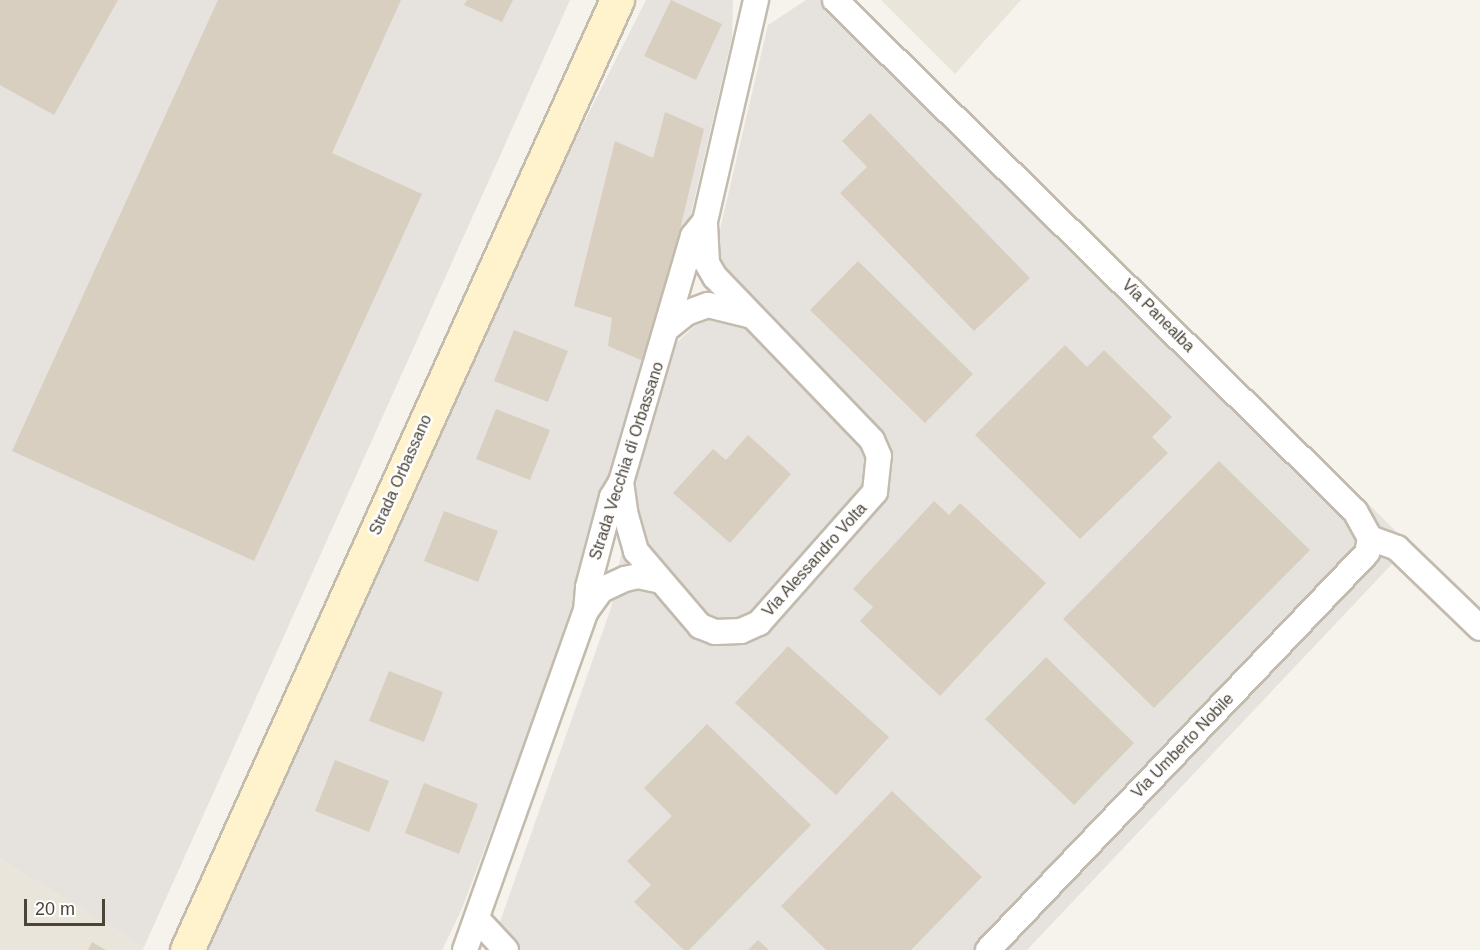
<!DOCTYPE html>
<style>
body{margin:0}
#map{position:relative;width:1480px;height:950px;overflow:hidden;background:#f6f3ec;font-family:Helvetica,sans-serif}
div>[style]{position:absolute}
.residential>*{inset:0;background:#eae5da}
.industrial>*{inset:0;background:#e6e2dd}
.building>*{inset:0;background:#d8cfc1}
.roads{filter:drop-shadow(2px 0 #c2bbae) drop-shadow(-2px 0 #c2bbae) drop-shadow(0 2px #c2bbae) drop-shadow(0 -2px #c2bbae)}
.street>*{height:24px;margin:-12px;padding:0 12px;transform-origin:12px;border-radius:12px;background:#fff}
.secondary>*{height:33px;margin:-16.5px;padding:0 16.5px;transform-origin:16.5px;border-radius:16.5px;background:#fff3cd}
span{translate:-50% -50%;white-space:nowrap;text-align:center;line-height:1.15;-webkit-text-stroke:5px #fff;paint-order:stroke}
.street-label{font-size:16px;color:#4b4439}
.scale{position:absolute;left:24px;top:899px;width:81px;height:27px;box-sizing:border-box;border:3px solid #4b4439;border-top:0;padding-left:8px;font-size:18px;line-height:21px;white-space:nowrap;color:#4b4439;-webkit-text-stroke:4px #fff;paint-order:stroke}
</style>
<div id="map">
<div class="residential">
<i style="clip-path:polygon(881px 0,1021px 0,955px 74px)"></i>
<i style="clip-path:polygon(0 859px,144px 947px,143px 950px,0 950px)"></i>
</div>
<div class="industrial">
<i style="clip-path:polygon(0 0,570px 0,144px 947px,0 859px)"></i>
<i style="clip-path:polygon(646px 0,733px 0,732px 38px,676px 278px,582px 592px,461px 911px,442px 950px,208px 950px,535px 219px)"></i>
<i style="clip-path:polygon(806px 0,856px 0,1410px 545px,1027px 950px,490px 950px,611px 608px,636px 476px,675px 344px,698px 323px,768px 25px)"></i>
</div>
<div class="building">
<i style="clip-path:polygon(0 0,118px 0,54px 115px,0 85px)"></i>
<i style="clip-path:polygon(218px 0,401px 0,332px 153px,422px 194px,254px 561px,12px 451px)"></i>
<i style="clip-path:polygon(467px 0,513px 0,502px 22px,464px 5px)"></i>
<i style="clip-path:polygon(671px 0,722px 24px,696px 80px,644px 56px)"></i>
<i style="clip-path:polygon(665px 112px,704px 129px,648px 363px,608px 346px,612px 318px,574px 306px,615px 141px,653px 158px)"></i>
<i style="clip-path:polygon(870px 113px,1030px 278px,974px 331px,840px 193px,867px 167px,842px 141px)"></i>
<i style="clip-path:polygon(858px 261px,973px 374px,925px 423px,810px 310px)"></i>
<i style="clip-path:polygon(514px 330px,568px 351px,548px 402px,494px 381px)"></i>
<i style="clip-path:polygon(1065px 345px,1087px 367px,1104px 350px,1172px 417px,1152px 437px,1168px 453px,1080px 539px,975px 435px)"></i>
<i style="clip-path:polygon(496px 409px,550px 430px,530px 480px,476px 459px)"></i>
<i style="clip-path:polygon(748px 435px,791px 474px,730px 543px,673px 493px,713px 449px,726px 460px)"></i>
<i style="clip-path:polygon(1219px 461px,1310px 550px,1154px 708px,1063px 619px)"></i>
<i style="clip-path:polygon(934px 501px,949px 515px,960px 503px,1046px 583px,940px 696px,860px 621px,873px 607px,853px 589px)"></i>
<i style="clip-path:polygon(444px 511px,498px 531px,478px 582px,424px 561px)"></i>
<i style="clip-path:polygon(788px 646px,889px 737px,836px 795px,735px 703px)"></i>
<i style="clip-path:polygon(1046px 657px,1134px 743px,1074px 805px,985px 719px)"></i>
<i style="clip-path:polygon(389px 671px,443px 692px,424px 742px,369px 721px)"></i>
<i style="clip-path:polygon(707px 724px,811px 825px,689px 950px,684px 950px,634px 902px,651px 885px,627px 861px,672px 816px,644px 788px)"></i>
<i style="clip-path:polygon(335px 760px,389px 781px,369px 832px,315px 811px)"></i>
<i style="clip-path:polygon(424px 783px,478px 804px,459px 854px,405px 833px)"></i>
<i style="clip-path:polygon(892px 791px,982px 877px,911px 950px,826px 950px,781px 906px)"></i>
<i style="clip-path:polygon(758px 940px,769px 950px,748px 950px)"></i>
<i style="clip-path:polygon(92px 942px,106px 950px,88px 950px)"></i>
</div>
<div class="roads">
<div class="street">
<i style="left:835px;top:0;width:729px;rotate:44.5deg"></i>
<i style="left:1355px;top:511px;width:31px;rotate:61deg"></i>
<i style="left:1370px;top:538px;width:15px;rotate:101deg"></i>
<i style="left:1367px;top:553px;width:549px;rotate:133.67deg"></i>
<i style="left:669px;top:327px;width:22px;rotate:-39deg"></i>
<i style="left:686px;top:313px;width:23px;rotate:-20deg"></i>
<i style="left:708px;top:305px;width:45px;rotate:14deg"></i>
<i style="left:621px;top:482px;width:30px;rotate:82deg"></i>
<i style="left:625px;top:512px;width:41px;rotate:74.2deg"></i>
<i style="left:636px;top:551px;width:99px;rotate:49.5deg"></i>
<i style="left:700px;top:626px;width:16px;rotate:22deg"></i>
<i style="left:715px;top:632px;width:26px;rotate:-2deg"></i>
<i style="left:741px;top:631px;width:20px;rotate:-24deg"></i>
<i style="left:759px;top:623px;width:175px;rotate:-48.5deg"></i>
<i style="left:875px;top:492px;width:36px;rotate:-84deg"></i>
<i style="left:879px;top:456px;width:17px;rotate:-114deg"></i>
<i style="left:872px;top:440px;width:226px;rotate:-133.9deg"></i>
<i style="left:715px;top:277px;width:16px;rotate:-120deg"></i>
<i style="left:707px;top:263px;width:40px;rotate:-92.9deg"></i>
<i style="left:1370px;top:538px;width:29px;rotate:20deg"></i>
<i style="left:1397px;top:548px;width:115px;rotate:43.9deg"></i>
<i style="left:586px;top:611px;width:26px;rotate:-54deg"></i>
<i style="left:601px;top:590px;width:26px;rotate:-25deg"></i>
<i style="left:625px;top:579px;width:13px;rotate:-13deg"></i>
<i style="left:638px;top:576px;width:19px;rotate:12deg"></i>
<i style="left:478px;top:920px;width:41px;rotate:47deg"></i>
<i style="left:465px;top:950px;width:360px;rotate:-70.4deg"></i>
<i style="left:586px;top:611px;width:24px;rotate:-85deg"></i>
<i style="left:588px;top:587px;width:93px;rotate:-75.1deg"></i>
<i style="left:612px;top:497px;width:17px;rotate:-59deg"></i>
<i style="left:621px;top:482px;width:256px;rotate:-73.7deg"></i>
<i style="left:693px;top:236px;width:19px;rotate:-51deg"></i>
<i style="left:705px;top:221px;width:227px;rotate:-77deg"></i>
</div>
<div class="secondary">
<i style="left:187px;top:950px;width:1043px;rotate:-65.65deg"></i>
</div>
</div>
<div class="street-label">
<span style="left:1158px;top:316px;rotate:45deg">Via Panealba</span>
<span style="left:627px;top:461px;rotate:-72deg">Strada Vecchia di Orbassano</span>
<span style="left:401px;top:475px;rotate:-66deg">Strada Orbassano</span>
<span style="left:815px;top:560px;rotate:-48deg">Via Alessandro Volta</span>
<span style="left:1183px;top:746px;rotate:-46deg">Via Umberto Nobile</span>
</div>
<div class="scale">20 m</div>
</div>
